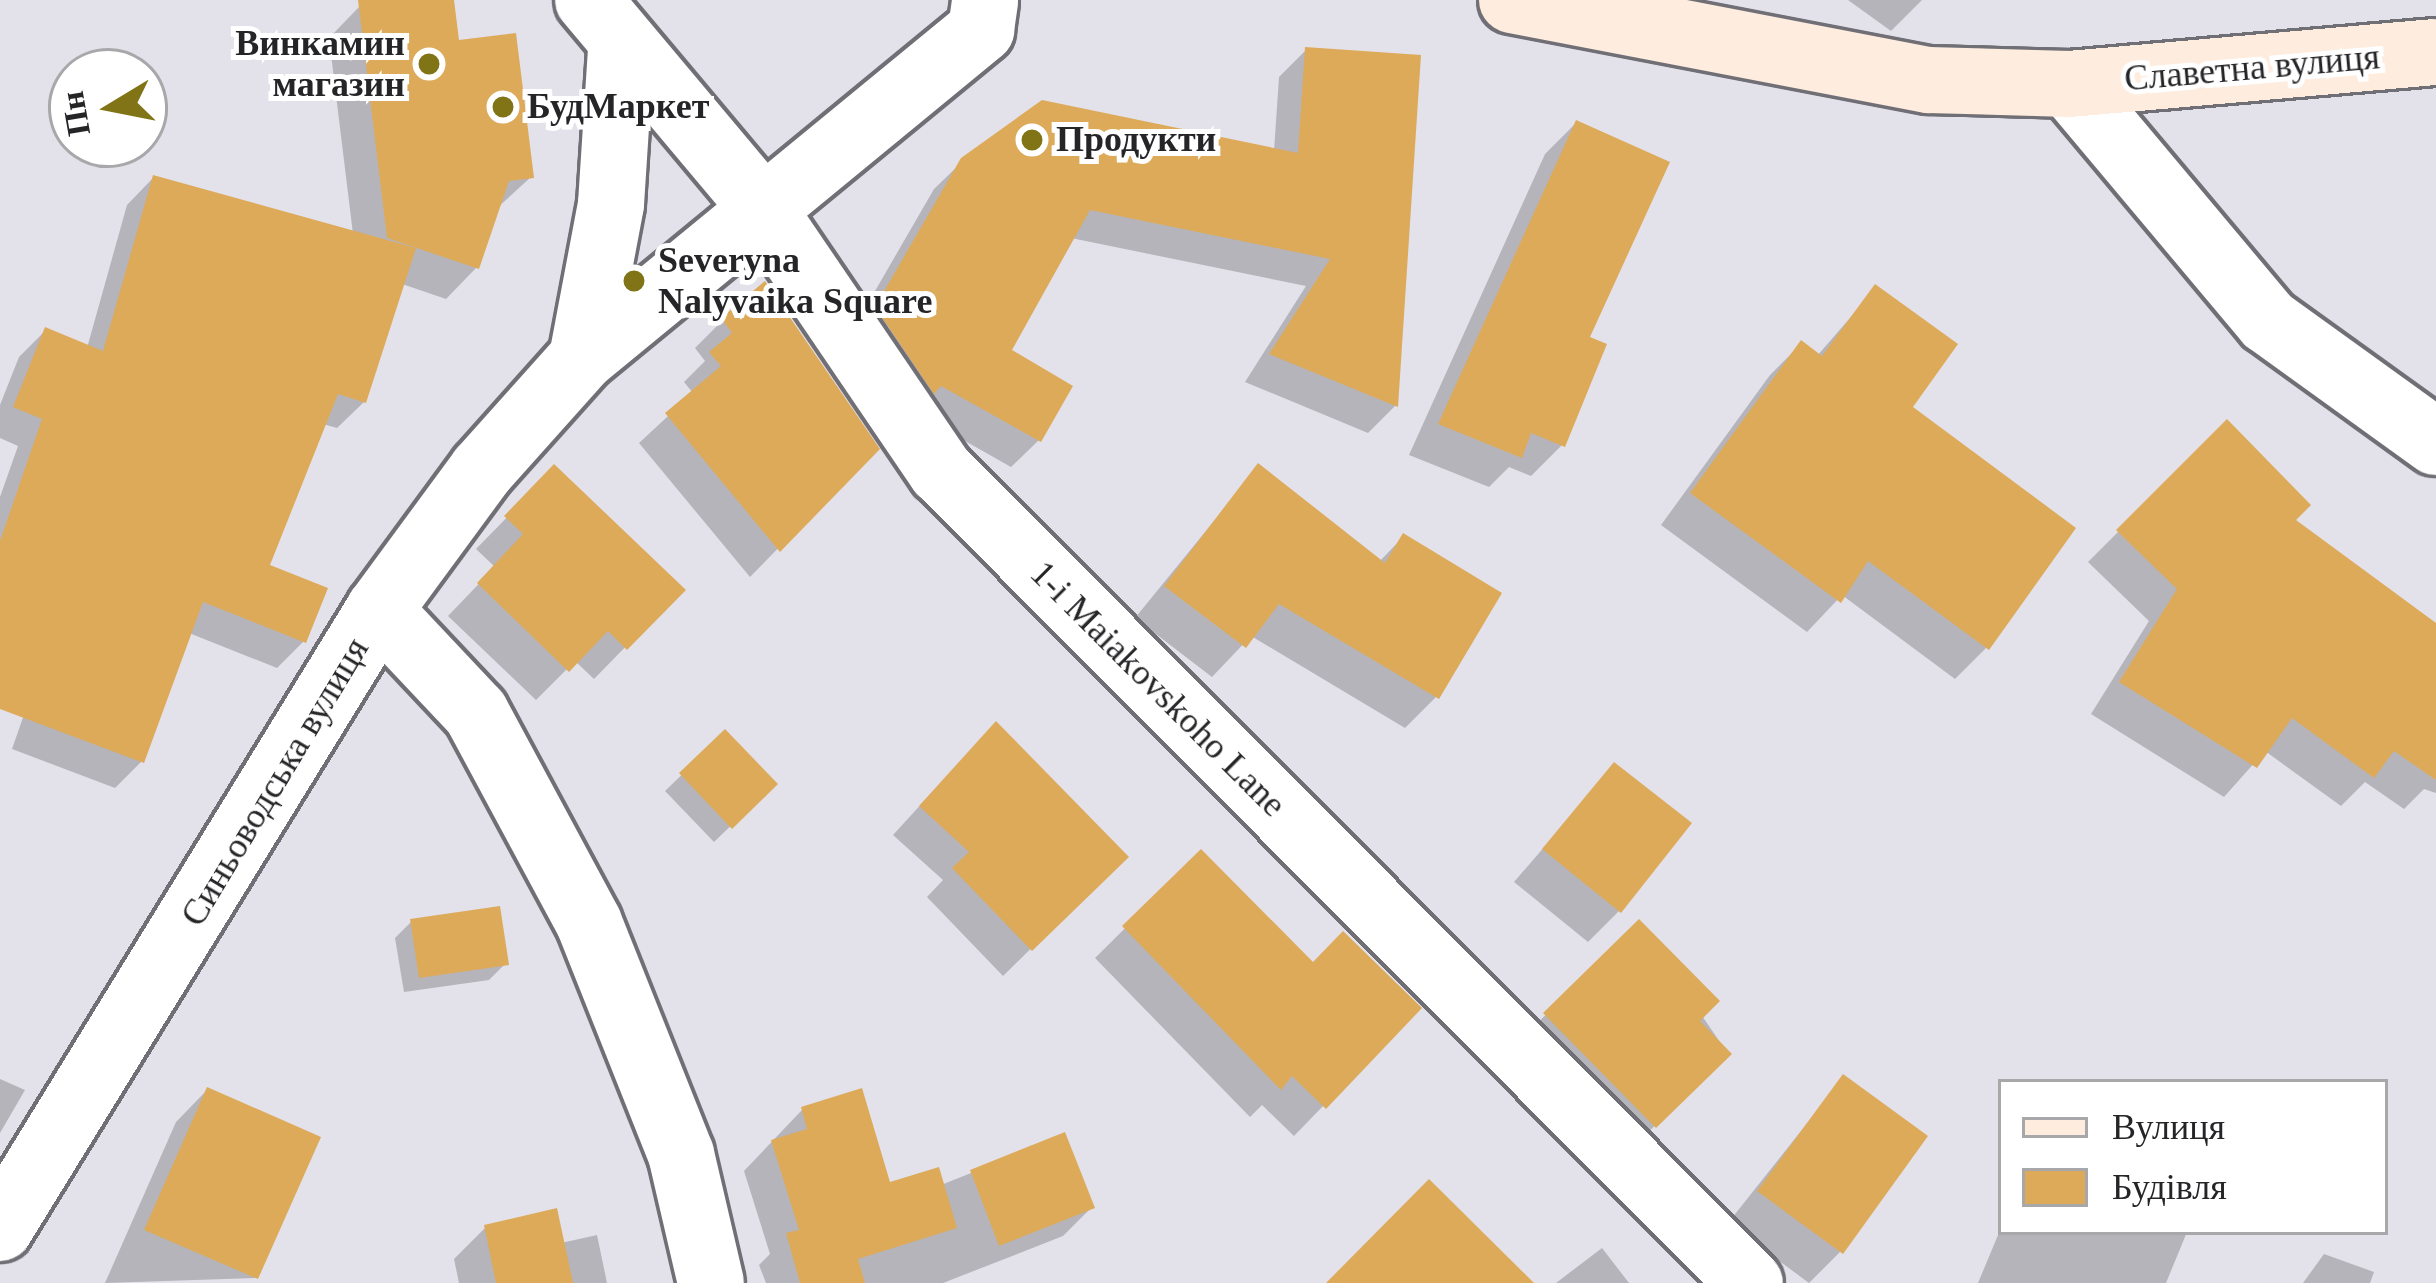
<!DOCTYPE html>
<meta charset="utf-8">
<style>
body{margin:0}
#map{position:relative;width:2436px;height:1283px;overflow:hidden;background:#e3e1e9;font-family:Georgia,serif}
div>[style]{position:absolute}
.shadow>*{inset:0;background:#0003}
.building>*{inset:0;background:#ddaa5a}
.roads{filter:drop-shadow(3px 0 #706f76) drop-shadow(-3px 0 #706f76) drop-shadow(0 3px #706f76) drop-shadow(0 -3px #706f76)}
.street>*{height:66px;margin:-33px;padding:0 33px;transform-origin:33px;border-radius:33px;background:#fff}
.secondary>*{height:66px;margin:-33px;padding:0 33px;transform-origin:33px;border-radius:33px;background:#feecde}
.dots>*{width:33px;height:33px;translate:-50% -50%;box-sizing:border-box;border:6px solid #fff;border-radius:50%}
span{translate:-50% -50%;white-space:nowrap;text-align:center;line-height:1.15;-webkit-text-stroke:10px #fff;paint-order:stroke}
.poi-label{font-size:36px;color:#252427;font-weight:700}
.right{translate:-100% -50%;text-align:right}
.left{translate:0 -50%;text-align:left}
.street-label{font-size:36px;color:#252427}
.legend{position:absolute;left:1998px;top:1079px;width:390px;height:156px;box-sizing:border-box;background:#fff;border:3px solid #a8a7a9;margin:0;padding:15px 21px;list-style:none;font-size:36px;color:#252427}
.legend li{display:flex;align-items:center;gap:24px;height:60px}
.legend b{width:60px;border:3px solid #a8a7a9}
.north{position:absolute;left:48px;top:48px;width:120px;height:120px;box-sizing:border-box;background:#fff;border:3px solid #a8a7a9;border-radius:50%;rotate:260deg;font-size:33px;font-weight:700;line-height:48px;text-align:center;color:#252427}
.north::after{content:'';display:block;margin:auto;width:42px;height:54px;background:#817416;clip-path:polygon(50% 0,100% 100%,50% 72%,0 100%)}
</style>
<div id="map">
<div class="shadow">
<i style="clip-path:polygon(451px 0,456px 43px,531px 177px,496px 209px,477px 267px,446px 299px,402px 284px,364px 402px,337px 428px,323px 424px,266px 567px,304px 641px,277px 668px,189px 633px,142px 761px,115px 788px,12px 749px,26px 709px,0 698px,0 497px,18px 446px,0 438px,0 405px,19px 357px,45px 331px,87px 348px,127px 205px,153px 178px,353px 234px,329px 38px,360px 6px)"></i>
<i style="clip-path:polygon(1848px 0,1922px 0,1891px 31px)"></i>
<i style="clip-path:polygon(1306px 50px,1395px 406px,1368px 433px,1245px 382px,1306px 286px,1071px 238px,1007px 351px,1039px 440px,1011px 467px,912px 411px,849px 336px,934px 189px,963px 161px,1274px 151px,1279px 77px)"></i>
<i style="clip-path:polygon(1576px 123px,1586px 339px,1562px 445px,1531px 476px,1509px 467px,1489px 487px,1409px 455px,1545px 154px)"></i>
<i style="clip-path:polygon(1876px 288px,1986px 648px,1955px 679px,1842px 595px,1807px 632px,1661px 525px,1770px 375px,1801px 344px,1817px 356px)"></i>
<i style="clip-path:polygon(723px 320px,876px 448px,750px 577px,639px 443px,693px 393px,684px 382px,705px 361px,695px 348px)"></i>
<i style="clip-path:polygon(2227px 423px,2291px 521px,2436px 626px,2436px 793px,2424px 789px,2404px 809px,2365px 782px,2341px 806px,2265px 751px,2224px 797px,2091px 714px,2149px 621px,2088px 562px)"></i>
<i style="clip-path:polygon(1258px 467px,1379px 562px,1403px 537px,1436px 697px,1405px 728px,1251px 636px,1212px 677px,1135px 618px)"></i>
<i style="clip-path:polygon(555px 468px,681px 590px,594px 679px,575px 661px,536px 700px,448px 616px,495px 567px,476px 549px)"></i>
<i style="clip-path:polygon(725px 733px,774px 784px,714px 842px,665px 791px)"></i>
<i style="clip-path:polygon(969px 752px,1124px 857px,1003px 976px,927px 897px,943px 880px,893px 835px)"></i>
<i style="clip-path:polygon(1614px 766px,1619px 911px,1588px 942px,1514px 882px)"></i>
<i style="clip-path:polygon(1201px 853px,1312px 966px,1418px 1008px,1294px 1136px,1262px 1105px,1250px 1117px,1095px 958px)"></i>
<i style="clip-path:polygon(411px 922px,505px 964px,489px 980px,404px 992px,395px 938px)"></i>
<i style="clip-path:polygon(1639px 923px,1728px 1054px,1623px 1157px,1514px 1046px)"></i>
<i style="clip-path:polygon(1843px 1078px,1840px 1252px,1809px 1283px,1728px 1223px)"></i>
<i style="clip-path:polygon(0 1079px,25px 1090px,0 1133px)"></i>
<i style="clip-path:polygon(207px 1090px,255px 1278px,105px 1283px,176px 1122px)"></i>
<i style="clip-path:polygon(802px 1110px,888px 1185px,941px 1185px,1064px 1136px,1091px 1208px,1063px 1236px,943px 1283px,766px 1283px,759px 1265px,770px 1254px,744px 1171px)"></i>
<i style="clip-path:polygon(485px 1228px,561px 1243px,597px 1235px,607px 1283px,459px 1283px,454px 1259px)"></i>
<i style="clip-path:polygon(2001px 1228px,2001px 1232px,2187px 1232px,2166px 1283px,1978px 1283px)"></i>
<i style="clip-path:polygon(1602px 1248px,1629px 1283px,1556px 1283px)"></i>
<i style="clip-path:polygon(2324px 1254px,2374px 1272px,2370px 1283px,2303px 1283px)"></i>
</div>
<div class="building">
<i style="clip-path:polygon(358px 0,454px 0,459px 40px,516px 33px,534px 178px,509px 181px,479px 269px,387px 238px)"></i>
<i style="clip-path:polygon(1305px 47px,1421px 55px,1398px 407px,1269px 354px,1330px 259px,1090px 210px,1012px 350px,1073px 386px,1041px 442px,941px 386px,934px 394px,875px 307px,961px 158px,1042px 100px,1298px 153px)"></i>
<i style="clip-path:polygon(1576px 120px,1670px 162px,1590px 337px,1607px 344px,1565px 447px,1531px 433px,1522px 458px,1438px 424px)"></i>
<i style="clip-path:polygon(153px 175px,416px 248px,366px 403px,338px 394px,270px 565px,328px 588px,306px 643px,203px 602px,144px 763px,0 709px,0 541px,42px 419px,13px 407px,45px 327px,103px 351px)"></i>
<i style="clip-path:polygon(765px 281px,880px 449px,780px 552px,665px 413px,721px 366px,709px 352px,732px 333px,721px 318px)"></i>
<i style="clip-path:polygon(1875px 284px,1958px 344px,1913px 407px,2076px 528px,1989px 650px,1868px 561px,1841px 603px,1690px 493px,1801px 340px,1822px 356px)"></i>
<i style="clip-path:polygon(2227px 419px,2311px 505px,2296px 520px,2436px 623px,2436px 780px,2394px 751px,2374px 778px,2292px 718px,2257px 768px,2119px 682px,2177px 589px,2116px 530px)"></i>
<i style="clip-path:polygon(1258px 463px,1385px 563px,1403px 533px,1502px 593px,1439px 699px,1279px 604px,1246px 648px,1164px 586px)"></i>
<i style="clip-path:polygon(554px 464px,686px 590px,627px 650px,608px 631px,569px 672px,477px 583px,523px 534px,504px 516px)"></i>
<i style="clip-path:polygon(996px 721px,1129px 857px,1032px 951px,952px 868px,969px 852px,919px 806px)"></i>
<i style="clip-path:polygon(725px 729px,778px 784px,732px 829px,679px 773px)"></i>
<i style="clip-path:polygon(1614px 762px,1692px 823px,1621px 913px,1542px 849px)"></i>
<i style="clip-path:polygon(1201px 849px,1313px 962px,1343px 931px,1422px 1008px,1326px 1109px,1292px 1076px,1281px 1090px,1122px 926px)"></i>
<i style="clip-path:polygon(500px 906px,509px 965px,419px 978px,410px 919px)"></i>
<i style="clip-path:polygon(1639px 919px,1720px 1001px,1700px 1021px,1732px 1054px,1656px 1128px,1543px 1013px)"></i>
<i style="clip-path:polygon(1843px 1074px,1928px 1136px,1843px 1254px,1757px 1191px)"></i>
<i style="clip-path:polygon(207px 1087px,321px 1137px,258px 1279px,144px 1230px)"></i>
<i style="clip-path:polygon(862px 1088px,890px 1182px,939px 1167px,957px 1228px,858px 1259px,865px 1283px,800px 1283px,786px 1233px,799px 1230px,771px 1140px,807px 1129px,801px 1107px)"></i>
<i style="clip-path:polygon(1065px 1132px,1095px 1208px,999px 1246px,970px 1170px)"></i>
<i style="clip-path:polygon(1429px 1179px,1534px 1283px,1326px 1283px)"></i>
<i style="clip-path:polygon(557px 1208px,573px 1283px,496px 1283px,484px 1225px)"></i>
</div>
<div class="roads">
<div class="street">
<i style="left:588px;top:0;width:268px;rotate:50deg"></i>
<i style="left:760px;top:205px;width:322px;rotate:55.8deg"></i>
<i style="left:941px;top:471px;width:1146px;rotate:45.11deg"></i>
<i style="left:2069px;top:84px;width:309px;rotate:50deg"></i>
<i style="left:2268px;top:321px;width:207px;rotate:35.8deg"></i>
<i style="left:582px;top:358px;width:157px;rotate:-79.3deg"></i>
<i style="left:611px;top:204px;width:155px;rotate:-86.3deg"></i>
<i style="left:379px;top:610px;width:141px;rotate:46.7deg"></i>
<i style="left:476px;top:713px;width:238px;rotate:61.7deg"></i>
<i style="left:589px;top:923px;width:249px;rotate:68.3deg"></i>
<i style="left:681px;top:1154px;width:132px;rotate:76.9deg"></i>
<i style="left:0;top:1228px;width:725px;rotate:-58.48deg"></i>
<i style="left:379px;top:610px;width:174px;rotate:-53.7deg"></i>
<i style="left:482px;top:470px;width:150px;rotate:-48.2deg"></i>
<i style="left:582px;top:358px;width:517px;rotate:-39.42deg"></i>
<i style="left:981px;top:30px;width:30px;rotate:-82deg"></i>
</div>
<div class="secondary">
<i style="left:1512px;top:0;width:424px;rotate:10.9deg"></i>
<i style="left:1928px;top:80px;width:141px;rotate:1.6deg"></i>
<i style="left:2069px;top:84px;width:368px;rotate:-5deg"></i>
</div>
</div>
<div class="dots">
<i style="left:429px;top:64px;background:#817416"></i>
<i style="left:503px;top:107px;background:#817416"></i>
<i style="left:1032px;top:140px;background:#817416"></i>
<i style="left:634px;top:281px;background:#817416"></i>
</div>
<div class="poi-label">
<span class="right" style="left:405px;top:64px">Винкамин<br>магазин</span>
<span class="left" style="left:527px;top:107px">БудМаркет</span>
<span class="left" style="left:1056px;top:140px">Продукти</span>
<span class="left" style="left:658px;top:281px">Severyna<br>Nalyvaika Square</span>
</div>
<div class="street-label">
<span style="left:2252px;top:68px;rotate:-5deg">Славетна вулиця</span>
<span style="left:1158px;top:689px;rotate:45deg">1-i Maiakovskoho Lane</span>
<span style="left:275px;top:782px;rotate:-59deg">Синьоводська вулиця</span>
</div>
<ul class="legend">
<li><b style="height:15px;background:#feecde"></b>Вулиця</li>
<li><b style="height:33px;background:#ddaa5a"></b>Будівля</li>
</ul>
<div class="north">Пн</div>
</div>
